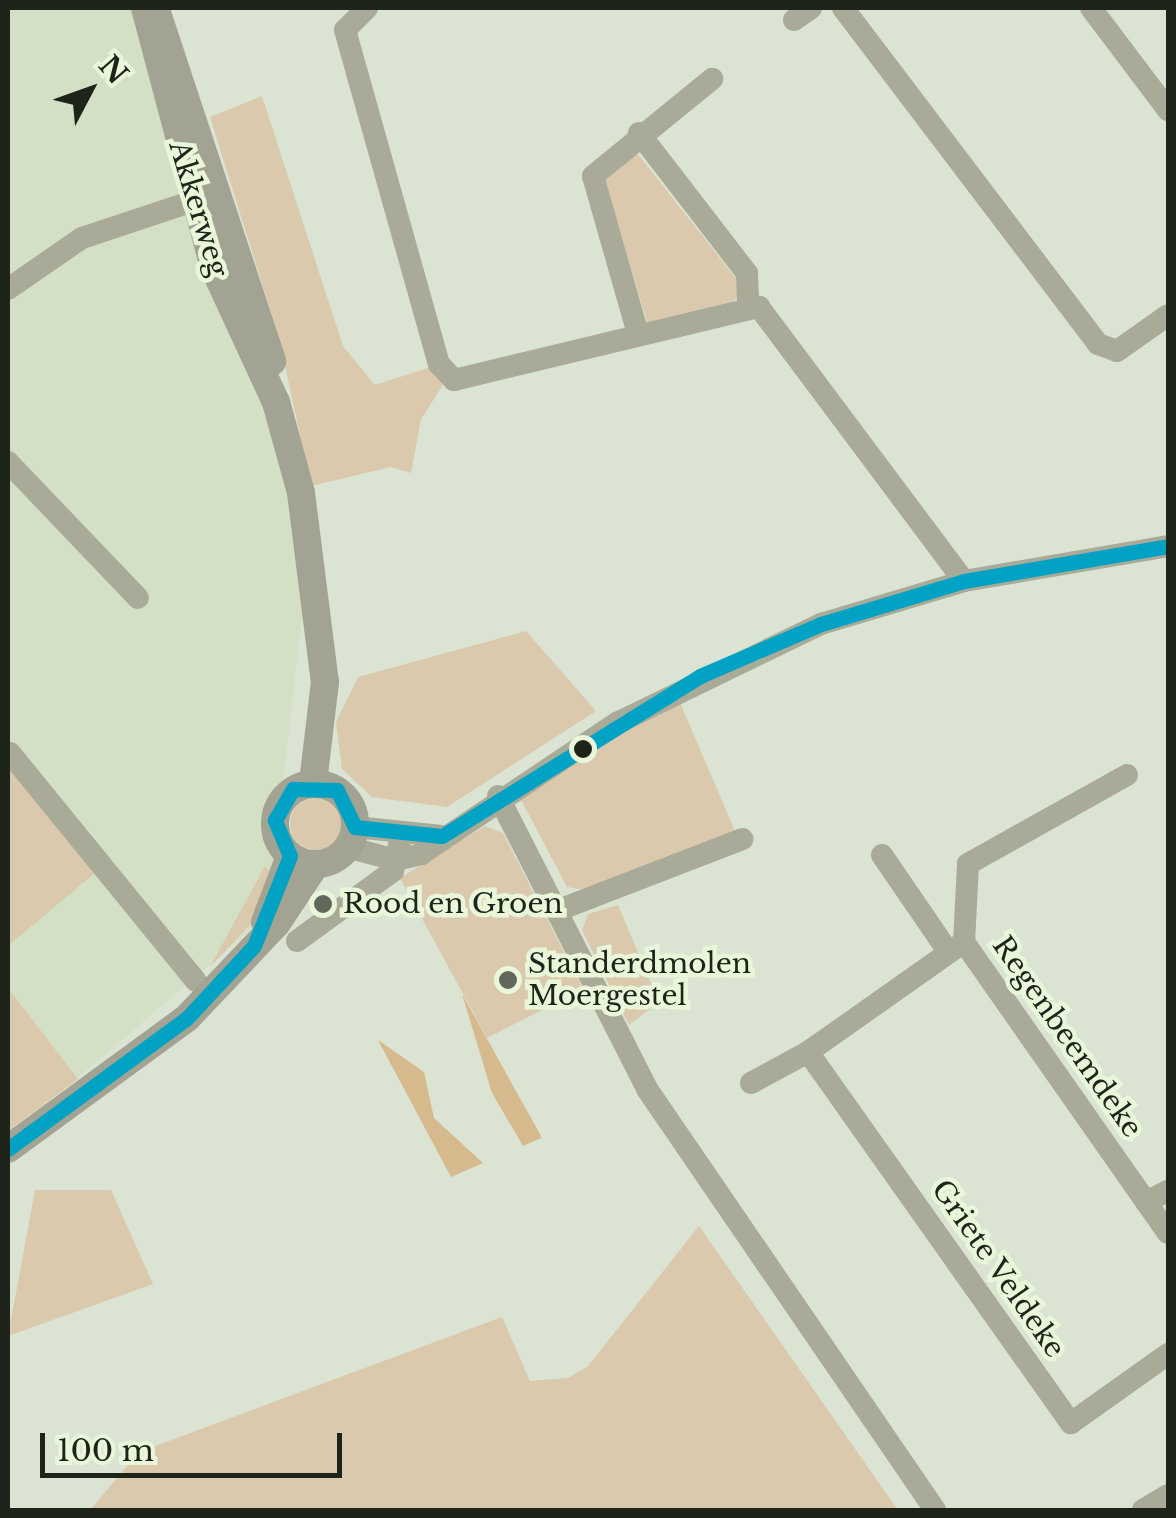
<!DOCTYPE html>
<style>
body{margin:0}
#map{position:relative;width:1176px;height:1518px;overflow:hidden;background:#dbe3d3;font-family:"Libre Baskerville",serif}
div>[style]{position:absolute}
.built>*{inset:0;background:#d4e0c6}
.green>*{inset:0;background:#dac9ac}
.round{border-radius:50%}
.forest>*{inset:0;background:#d6ba8e}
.minor>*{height:22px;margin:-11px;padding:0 11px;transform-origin:11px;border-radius:11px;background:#a9aa98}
.major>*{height:28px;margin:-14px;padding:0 14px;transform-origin:14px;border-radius:14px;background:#a2a392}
.major>.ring{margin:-14px;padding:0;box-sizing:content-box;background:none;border:28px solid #a2a392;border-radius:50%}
.bus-1>*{height:15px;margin:-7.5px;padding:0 7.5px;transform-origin:7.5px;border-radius:7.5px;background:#02a2c5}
.dots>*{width:28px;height:28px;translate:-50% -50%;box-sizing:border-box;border:5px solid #e9f6da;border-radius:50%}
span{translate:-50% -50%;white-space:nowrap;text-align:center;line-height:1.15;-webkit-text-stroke:9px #e9f6da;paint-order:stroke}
.street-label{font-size:28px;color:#1f241a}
.poi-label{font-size:28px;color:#1f241a}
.left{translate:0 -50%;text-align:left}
.frame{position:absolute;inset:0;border:10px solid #1f241a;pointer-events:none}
.north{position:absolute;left:40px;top:40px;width:100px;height:100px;-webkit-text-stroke:8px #e9f6da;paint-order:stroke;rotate:49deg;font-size:28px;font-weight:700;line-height:40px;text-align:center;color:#1f241a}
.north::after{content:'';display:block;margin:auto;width:35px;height:45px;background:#1f241a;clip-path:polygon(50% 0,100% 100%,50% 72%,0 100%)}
.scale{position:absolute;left:40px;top:1433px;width:302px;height:45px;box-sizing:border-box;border:5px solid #1f241a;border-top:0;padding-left:12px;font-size:30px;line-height:35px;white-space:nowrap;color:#1f241a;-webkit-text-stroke:8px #e9f6da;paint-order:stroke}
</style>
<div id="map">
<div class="built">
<i style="clip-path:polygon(8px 8px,143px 8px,310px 546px,268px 915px,67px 1087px,8px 1015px)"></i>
</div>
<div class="green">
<i style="clip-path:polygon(262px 96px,343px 346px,375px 385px,434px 366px,445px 382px,421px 419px,411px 473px,391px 467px,311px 486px,279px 338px,210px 117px)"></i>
<i style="clip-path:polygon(637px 153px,746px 291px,732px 302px,648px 325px,605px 181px)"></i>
<i style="clip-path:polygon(526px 631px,596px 711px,447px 807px,372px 797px,342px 769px,336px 722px,358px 677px)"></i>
<i style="clip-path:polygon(678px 698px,735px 831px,585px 890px,567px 887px,520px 798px)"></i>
<i style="clip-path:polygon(8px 763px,101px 868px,9px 945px,8px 944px)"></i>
<i class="round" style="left:290px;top:798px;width:52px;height:52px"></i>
<i style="clip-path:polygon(485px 826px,503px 833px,583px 989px,487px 1038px,400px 878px)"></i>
<i style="clip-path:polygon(265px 866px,275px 879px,258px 916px,210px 967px)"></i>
<i style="clip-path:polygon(618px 905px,659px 1002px,629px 1025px,582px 930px,588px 914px)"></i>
<i style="clip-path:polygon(8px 988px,78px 1079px,8px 1131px)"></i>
<i style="clip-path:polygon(35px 1190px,111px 1190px,153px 1284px,8px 1336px)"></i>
<i style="clip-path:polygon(699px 1226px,898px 1510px,90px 1510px,139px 1452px,502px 1317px,530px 1381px,568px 1378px,588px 1366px)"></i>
</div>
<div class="forest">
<i style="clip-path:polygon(462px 994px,541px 1136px,541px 1138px,523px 1146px,492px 1093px)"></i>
<i style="clip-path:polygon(378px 1040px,424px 1072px,434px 1118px,483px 1163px,451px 1177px)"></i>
</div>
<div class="minor">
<i style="left:367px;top:8px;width:31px;rotate:135deg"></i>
<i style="left:345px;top:30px;width:347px;rotate:74.3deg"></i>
<i style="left:439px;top:364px;width:22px;rotate:47deg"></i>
<i style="left:454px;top:380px;width:314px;rotate:-13.5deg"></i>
<i style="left:759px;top:307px;width:342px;rotate:53.2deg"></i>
<i style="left:843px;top:8px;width:422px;rotate:52.8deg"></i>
<i style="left:1098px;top:344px;width:20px;rotate:20deg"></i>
<i style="left:1117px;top:351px;width:62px;rotate:-35.2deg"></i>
<i style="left:1091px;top:8px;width:128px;rotate:53deg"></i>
<i style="left:794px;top:20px;width:21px;rotate:-35deg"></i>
<i style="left:639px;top:133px;width:177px;rotate:52.4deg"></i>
<i style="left:747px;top:273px;width:31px;rotate:88deg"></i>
<i style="left:8px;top:289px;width:90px;rotate:-34.6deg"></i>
<i style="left:82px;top:238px;width:136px;rotate:-18.4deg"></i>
<i style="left:638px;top:334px;width:164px;rotate:-105.9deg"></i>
<i style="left:593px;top:176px;width:154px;rotate:-39.2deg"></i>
<i style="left:8px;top:462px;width:188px;rotate:46.3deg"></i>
<i style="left:10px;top:753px;width:294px;rotate:50.8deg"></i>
<i style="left:1127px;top:775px;width:182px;rotate:150.8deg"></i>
<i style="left:968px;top:864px;width:78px;rotate:92.9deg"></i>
<i style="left:964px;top:942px;width:355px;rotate:55deg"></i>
<i style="left:498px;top:796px;width:329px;rotate:63deg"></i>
<i style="left:647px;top:1089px;width:510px;rotate:55.62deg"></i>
<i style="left:355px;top:827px;width:87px;rotate:5.9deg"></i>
<i style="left:347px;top:847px;width:51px;rotate:14.9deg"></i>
<i style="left:396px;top:860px;width:26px;rotate:-13deg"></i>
<i style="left:421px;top:854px;width:236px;rotate:-33.8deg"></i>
<i style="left:617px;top:723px;width:227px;rotate:-25.9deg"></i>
<i style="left:821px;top:624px;width:149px;rotate:-16.7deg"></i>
<i style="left:964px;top:581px;width:207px;rotate:-9.7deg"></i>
<i style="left:882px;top:855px;width:115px;rotate:55.6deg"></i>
<i style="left:556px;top:911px;width:200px;rotate:-21.1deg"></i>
<i style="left:297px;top:941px;width:119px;rotate:-36.1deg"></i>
<i style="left:393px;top:871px;width:36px;rotate:-77deg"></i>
<i style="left:964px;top:942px;width:191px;rotate:144.8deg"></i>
<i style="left:808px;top:1052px;width:455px;rotate:54.7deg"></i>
<i style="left:1071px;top:1423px;width:119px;rotate:-35.4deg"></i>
<i style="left:751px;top:1083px;width:65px;rotate:-28.5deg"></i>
<i style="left:1146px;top:1202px;width:25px;rotate:-27deg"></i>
<i style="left:1143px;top:1510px;width:29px;rotate:-31deg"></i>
</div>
<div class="major">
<i style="left:145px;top:8px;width:269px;rotate:75.1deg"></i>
<i style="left:214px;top:268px;width:148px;rotate:65.2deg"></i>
<i style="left:276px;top:402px;width:94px;rotate:74.6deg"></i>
<i style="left:301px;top:493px;width:191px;rotate:82.8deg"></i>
<i style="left:325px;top:682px;width:102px;rotate:96.8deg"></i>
<i style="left:157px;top:13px;width:367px;rotate:71.7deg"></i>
<i class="ring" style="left:275px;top:784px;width:52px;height:52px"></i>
<i style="left:265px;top:922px;width:71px;rotate:-69.3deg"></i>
<i style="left:8px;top:1149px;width:222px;rotate:-36.2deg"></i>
<i style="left:187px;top:1018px;width:131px;rotate:-46.5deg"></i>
<i style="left:277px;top:923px;width:71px;rotate:-56.5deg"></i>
</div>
<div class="bus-1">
<i style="left:8px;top:1149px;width:222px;rotate:-36.2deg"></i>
<i style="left:187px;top:1018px;width:98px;rotate:-47.1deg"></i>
<i style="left:254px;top:946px;width:97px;rotate:-68.2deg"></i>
<i style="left:290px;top:856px;width:39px;rotate:-113deg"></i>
<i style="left:275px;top:820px;width:36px;rotate:-60deg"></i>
<i style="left:293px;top:789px;width:44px;rotate:1.3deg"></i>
<i style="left:337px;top:790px;width:41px;rotate:64.1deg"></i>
<i style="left:355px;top:827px;width:87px;rotate:5.9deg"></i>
<i style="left:442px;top:836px;width:304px;rotate:-31.8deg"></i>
<i style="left:700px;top:676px;width:132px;rotate:-23.3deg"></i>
<i style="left:821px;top:624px;width:149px;rotate:-16.7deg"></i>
<i style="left:964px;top:581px;width:207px;rotate:-9.7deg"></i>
</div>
<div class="dots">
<i style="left:583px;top:749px;background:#1f241a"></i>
<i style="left:323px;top:904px;background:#61675b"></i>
<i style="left:508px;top:980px;background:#61675b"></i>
</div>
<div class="street-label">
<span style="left:198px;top:209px;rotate:73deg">Akkerweg</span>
<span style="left:1067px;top:1037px;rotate:55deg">Regenbeemdeke</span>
<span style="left:998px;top:1269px;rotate:55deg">Griete Veldeke</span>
</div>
<div class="poi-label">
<span class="left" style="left:343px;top:904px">Rood en Groen</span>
<span class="left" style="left:528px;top:980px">Standerdmolen<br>Moergestel</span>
</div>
<div class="frame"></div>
<div class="north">N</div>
<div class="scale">100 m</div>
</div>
